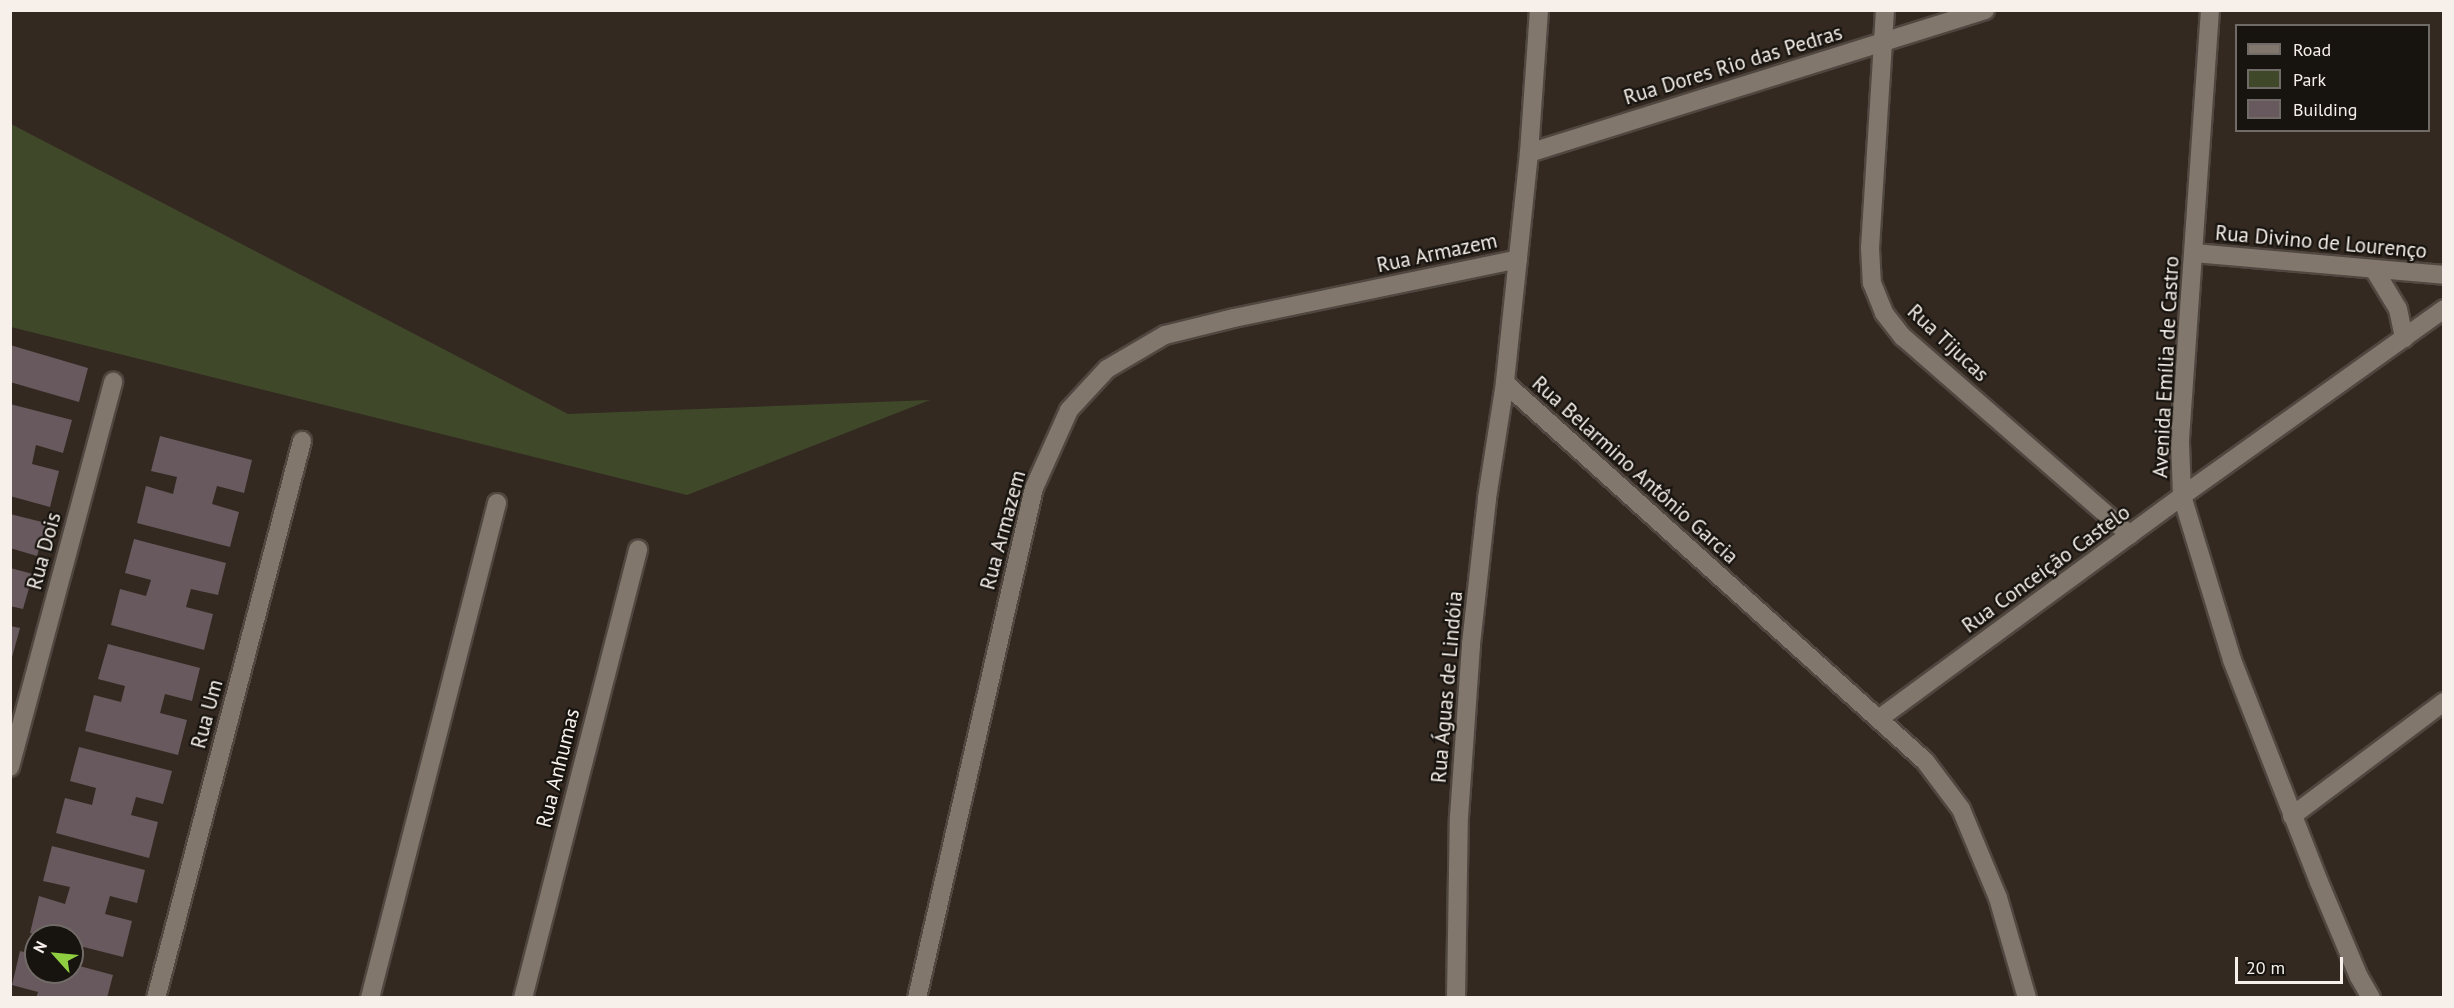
<!DOCTYPE html>
<meta charset="utf-8">
<style>
body{margin:0}
#map{position:relative;width:2454px;height:1008px;overflow:hidden;background:#332921;font-family:"PT Sans",sans-serif}
div>[style]{position:absolute}
.green>*{inset:0;background:#40482a}
.building>*{inset:0;background:#68595e}
.roads{filter:drop-shadow(2px 0 #4f4740) drop-shadow(-2px 0 #4f4740) drop-shadow(0 2px #4f4740) drop-shadow(0 -2px #4f4740)}
.minor>*{height:18px;margin:-9px;padding:0 9px;transform-origin:9px;border-radius:9px;background:#82776d}
span{translate:-50% -50%;white-space:nowrap;text-align:center;line-height:1.15;-webkit-text-stroke:4.5px #17130f;paint-order:stroke}
.street-label{font-size:21px;color:#f7f0ea}
.frame{position:absolute;inset:0;border:12px solid #f7f0ea;pointer-events:none}
.legend{position:absolute;left:2235px;top:24px;width:195px;height:108px;box-sizing:border-box;background:#17130f;border:2px solid #716b67;margin:0;padding:8px 10px;list-style:none;font-size:18px;color:#f7f0ea}
.legend li{display:flex;align-items:center;gap:12px;height:30px}
.legend b{width:30px;border:2px solid #716b67}
.north{position:absolute;left:24px;top:924px;width:60px;height:60px;box-sizing:border-box;background:#17130f;border:2px solid #716b67;border-radius:50%;rotate:297deg;font-size:16px;font-weight:700;line-height:24px;text-align:center;color:#f7f0ea}
.north::after{content:'';display:block;margin:auto;width:21px;height:27px;background:#8fcd41;clip-path:polygon(50% 0,100% 100%,50% 72%,0 100%)}
.scale{position:absolute;left:2235px;top:957px;width:108px;height:27px;box-sizing:border-box;border:3px solid #f7f0ea;border-top:0;padding-left:8px;font-size:18px;line-height:21px;white-space:nowrap;color:#f7f0ea;-webkit-text-stroke:4px #17130f;paint-order:stroke}
</style>
<div id="map">
<div class="green">
<i style="clip-path:polygon(11px 124px,568px 414px,930px 400px,687px 495px,11px 327px)"></i>
</div>
<div class="building">
<i style="clip-path:polygon(10px 345px,88px 368px,79px 402px,10px 382px)"></i>
<i style="clip-path:polygon(10px 404px,72px 420px,63px 453px,36px 445px,32px 464px,59px 471px,50px 507px,10px 496px)"></i>
<i style="clip-path:polygon(160px 436px,252px 460px,244px 493px,217px 486px,212px 504px,239px 512px,230px 547px,137px 523px,146px 486px,173px 494px,177px 477px,151px 471px)"></i>
<i style="clip-path:polygon(10px 514px,46px 523px,37px 556px,10px 548px)"></i>
<i style="clip-path:polygon(134px 539px,226px 563px,218px 595px,191px 589px,186px 607px,213px 614px,204px 650px,111px 625px,120px 589px,146px 596px,151px 580px,125px 573px)"></i>
<i style="clip-path:polygon(10px 568px,33px 574px,23px 609px,10px 606px)"></i>
<i style="clip-path:polygon(10px 626px,20px 628px,11px 661px,10px 661px)"></i>
<i style="clip-path:polygon(108px 644px,200px 668px,192px 701px,165px 694px,160px 713px,187px 720px,178px 755px,85px 731px,94px 695px,121px 702px,125px 686px,98px 679px)"></i>
<i style="clip-path:polygon(79px 747px,172px 771px,163px 804px,136px 797px,131px 815px,158px 822px,149px 858px,56px 833px,65px 798px,92px 805px,96px 788px,70px 781px)"></i>
<i style="clip-path:polygon(52px 846px,145px 870px,137px 903px,110px 896px,105px 914px,132px 921px,123px 957px,72px 944px,72px 936px,43px 936px,30px 933px,39px 896px,65px 904px,70px 887px,43px 881px)"></i>
<i style="clip-path:polygon(20px 951px,36px 955px,36px 972px,72px 972px,72px 964px,113px 975px,107px 998px,36px 998px,38px 992px,12px 985px)"></i>
</div>
<div class="roads">
<div class="minor">
<i style="left:1539px;top:10px;width:143px;rotate:94deg"></i>
<i style="left:1529px;top:153px;width:231px;rotate:96deg"></i>
<i style="left:1505px;top:383px;width:565px;rotate:41.99deg"></i>
<i style="left:1925px;top:761px;width:60px;rotate:53.1deg"></i>
<i style="left:1961px;top:809px;width:96px;rotate:67.4deg"></i>
<i style="left:1998px;top:898px;width:104px;rotate:73.8deg"></i>
<i style="left:1885px;top:10px;width:238px;rotate:93.6deg"></i>
<i style="left:1870px;top:248px;width:35px;rotate:87deg"></i>
<i style="left:1872px;top:283px;width:32px;rotate:68deg"></i>
<i style="left:1884px;top:313px;width:31px;rotate:52deg"></i>
<i style="left:1903px;top:337px;width:301px;rotate:41.1deg"></i>
<i style="left:2210px;top:10px;width:434px;rotate:94deg"></i>
<i style="left:2180px;top:443px;width:53px;rotate:87.8deg"></i>
<i style="left:2182px;top:496px;width:171px;rotate:73deg"></i>
<i style="left:2232px;top:660px;width:238px;rotate:68.6deg"></i>
<i style="left:2319px;top:882px;width:103px;rotate:67.2deg"></i>
<i style="left:2359px;top:977px;width:24px;rotate:60deg"></i>
<i style="left:1529px;top:153px;width:478px;rotate:-17.4deg"></i>
<i style="left:2194px;top:253px;width:251px;rotate:5deg"></i>
<i style="left:2375px;top:271px;width:44px;rotate:58.8deg"></i>
<i style="left:2398px;top:309px;width:30px;rotate:78deg"></i>
<i style="left:1880px;top:718px;width:375px;rotate:-36.3deg"></i>
<i style="left:2182px;top:496px;width:322px;rotate:-35.5deg"></i>
<i style="left:10px;top:767px;width:399px;rotate:-75deg"></i>
<i style="left:2292px;top:816px;width:190px;rotate:-36.9deg"></i>
<i style="left:156px;top:998px;width:576px;rotate:-75.31deg"></i>
<i style="left:370px;top:998px;width:511px;rotate:-75.61deg"></i>
<i style="left:523px;top:998px;width:463px;rotate:-75.6deg"></i>
<i style="left:917px;top:998px;width:523px;rotate:-77.08deg"></i>
<i style="left:1034px;top:488px;width:85px;rotate:-65.8deg"></i>
<i style="left:1069px;top:410px;width:56px;rotate:-47.2deg"></i>
<i style="left:1107px;top:369px;width:67px;rotate:-30.4deg"></i>
<i style="left:1165px;top:335px;width:71px;rotate:-13.8deg"></i>
<i style="left:1234px;top:318px;width:290px;rotate:-11.7deg"></i>
<i style="left:1456px;top:998px;width:181px;rotate:-89.1deg"></i>
<i style="left:1459px;top:817px;width:173px;rotate:-86deg"></i>
<i style="left:1471px;top:644px;width:147px;rotate:-83.7deg"></i>
<i style="left:1487px;top:498px;width:116px;rotate:-81.1deg"></i>
</div>
</div>
<div class="street-label">
<span style="left:1733px;top:65px;rotate:-17deg">Rua Dores Rio das Pedras</span>
<span style="left:2321px;top:242px;rotate:5deg">Rua Divino de Lourenço</span>
<span style="left:1437px;top:253px;rotate:-12deg">Rua Armazem</span>
<span style="left:1948px;top:343px;rotate:43deg">Rua Tijucas</span>
<span style="left:2166px;top:367px;rotate:-87deg">Avenida Emília de Castro</span>
<span style="left:1635px;top:470px;rotate:42deg">Rua Belarmino Antônio Garcia</span>
<span style="left:1003px;top:530px;rotate:-75deg">Rua Armazem</span>
<span style="left:44px;top:551px;rotate:-75deg">Rua Dois</span>
<span style="left:2046px;top:569px;rotate:-36deg">Rua Conceição Castelo</span>
<span style="left:1447px;top:687px;rotate:-85deg">Rua Águas de Lindóia</span>
<span style="left:207px;top:714px;rotate:-75deg">Rua Um</span>
<span style="left:558px;top:768px;rotate:-76deg">Rua Anhumas</span>
</div>
<div class="frame"></div>
<ul class="legend">
<li><b style="height:8px;background:#82776d"></b>Road</li>
<li><b style="height:16px;background:#40482a"></b>Park</li>
<li><b style="height:16px;background:#68595e"></b>Building</li>
</ul>
<div class="north">N</div>
<div class="scale">20 m</div>
</div>
